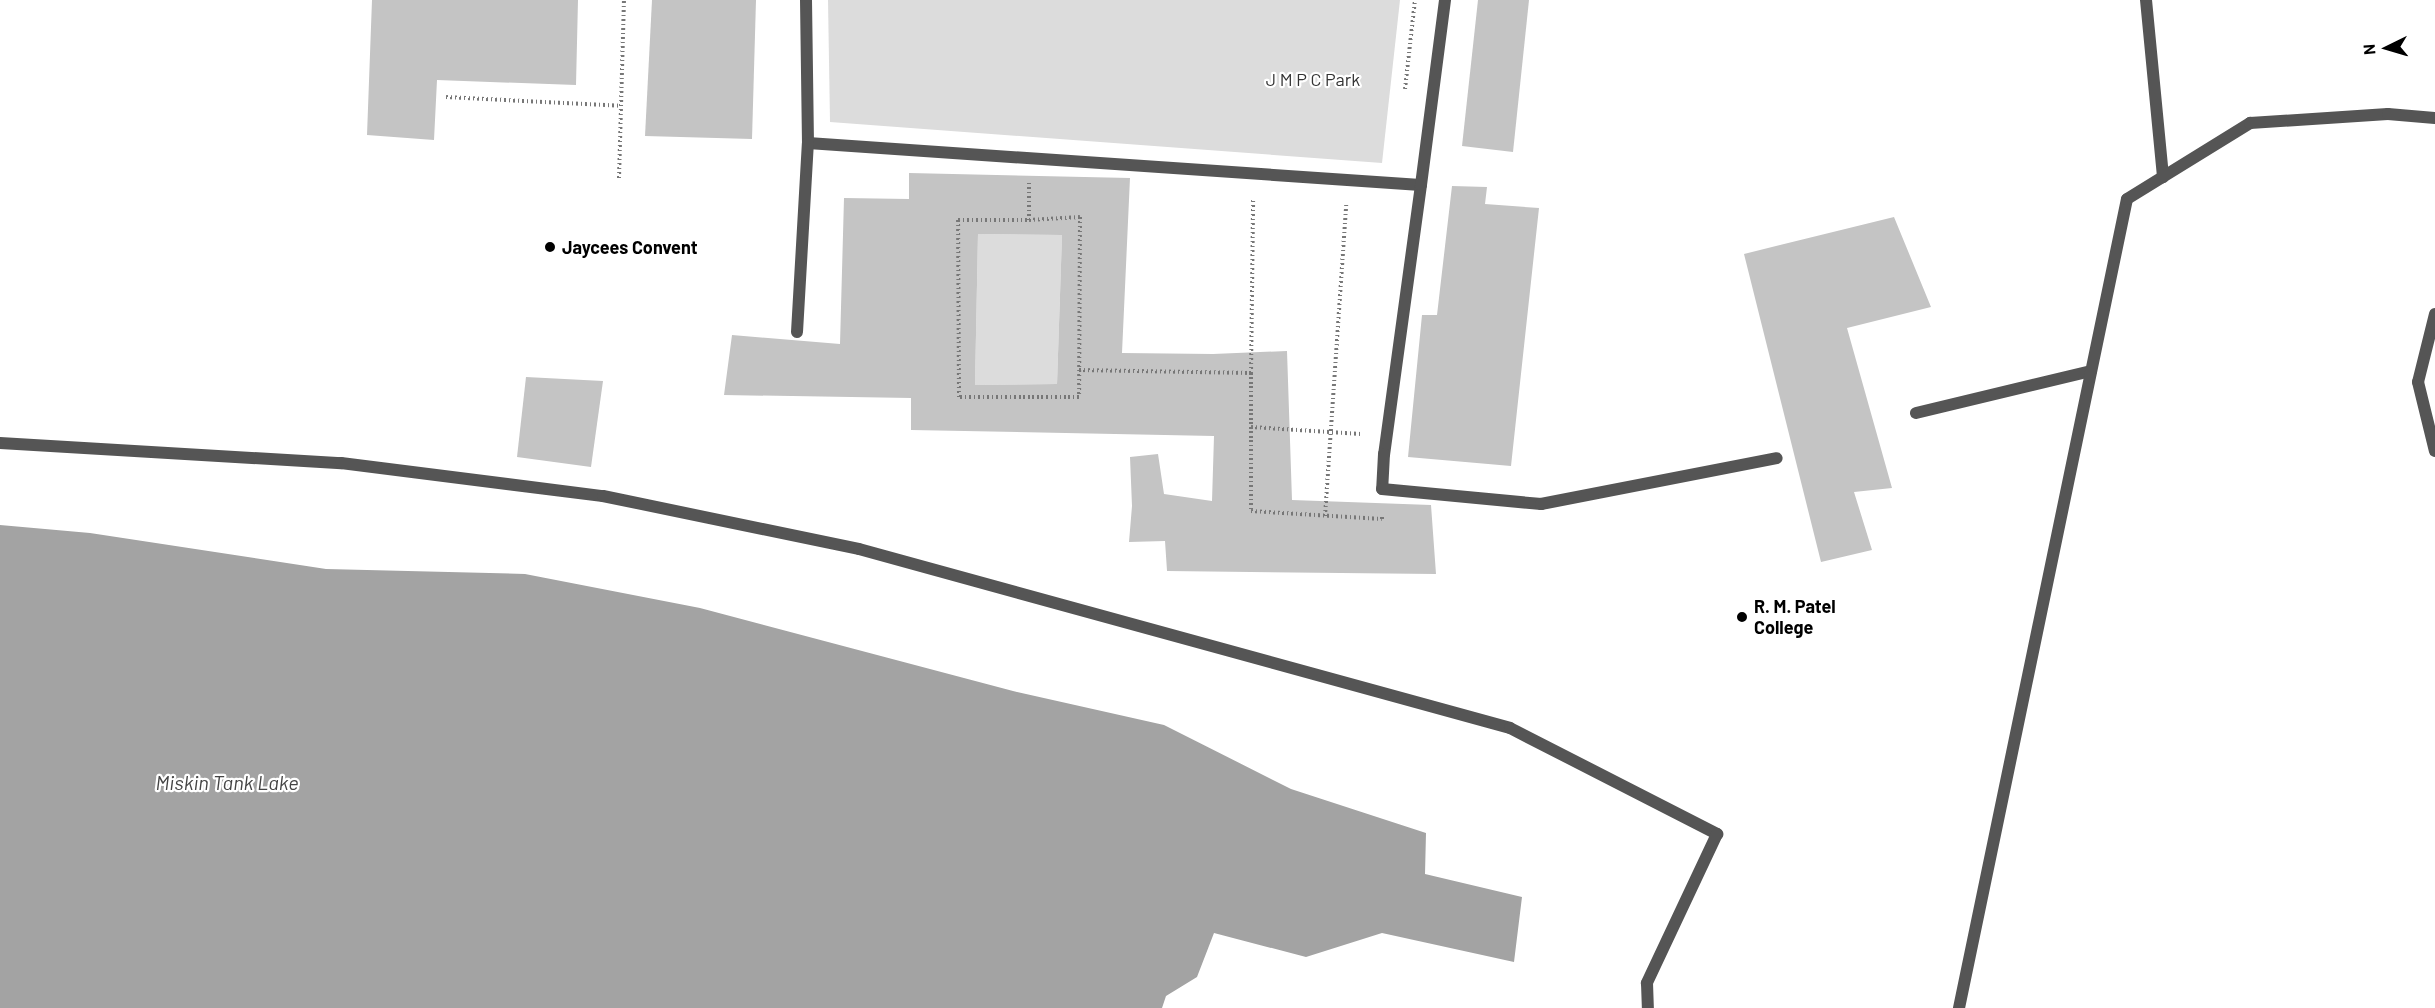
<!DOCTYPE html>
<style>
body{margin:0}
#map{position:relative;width:2435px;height:1008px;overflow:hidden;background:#fff;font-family:Barlow,sans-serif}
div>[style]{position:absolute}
.green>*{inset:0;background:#dcdcdc}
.water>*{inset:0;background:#a3a3a3}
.building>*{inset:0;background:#c4c4c4}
.path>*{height:4px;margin-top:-2px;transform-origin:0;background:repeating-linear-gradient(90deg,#777 0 1.5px,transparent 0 4.5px)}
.street>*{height:12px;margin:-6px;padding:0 6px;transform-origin:6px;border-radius:6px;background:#555}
.dots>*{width:16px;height:16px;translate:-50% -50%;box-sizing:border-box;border:3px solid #fff;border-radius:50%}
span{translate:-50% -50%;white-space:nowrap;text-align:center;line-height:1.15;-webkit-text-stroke:4.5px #fff;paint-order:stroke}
.park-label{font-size:18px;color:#333}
.poi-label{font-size:18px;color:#000;font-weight:700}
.left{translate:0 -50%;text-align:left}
.water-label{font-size:20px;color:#444;font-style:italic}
.north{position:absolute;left:2357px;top:18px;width:60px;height:60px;-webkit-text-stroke:4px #fff;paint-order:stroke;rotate:265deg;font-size:16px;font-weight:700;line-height:24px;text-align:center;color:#000}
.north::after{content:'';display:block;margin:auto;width:21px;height:27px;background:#000;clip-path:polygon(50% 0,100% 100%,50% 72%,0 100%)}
</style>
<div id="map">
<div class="green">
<i style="clip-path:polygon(828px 0,1400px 0,1382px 163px,830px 122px)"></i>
<i style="clip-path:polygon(978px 234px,1062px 235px,1057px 384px,975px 385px)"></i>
</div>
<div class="water">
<i style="clip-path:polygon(0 525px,90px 533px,326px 569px,525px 574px,700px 608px,1013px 691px,1164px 725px,1291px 789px,1426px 833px,1425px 874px,1522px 897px,1514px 962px,1382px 933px,1306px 957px,1214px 933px,1197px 977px,1166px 996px,1162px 1008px,0 1008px)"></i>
</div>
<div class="building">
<i style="clip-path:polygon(372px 0,578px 0,576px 85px,437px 80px,434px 140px,367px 135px)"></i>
<i style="clip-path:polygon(652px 0,756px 0,752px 139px,645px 136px)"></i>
<i style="clip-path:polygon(1478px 0,1529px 0,1513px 152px,1462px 146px)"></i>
<i style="clip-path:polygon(evenodd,909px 173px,1130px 178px,1122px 353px,1213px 354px,1287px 351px,1292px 500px,1431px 505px,1436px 574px,1167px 571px,1165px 541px,1129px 542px,1132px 506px,1130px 457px,1158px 454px,1164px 494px,1212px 501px,1214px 436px,911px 430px,911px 398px,724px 395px,732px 335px,840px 344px,844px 198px,909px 199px,909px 173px,978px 234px,1062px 235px,1057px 384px,975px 385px,978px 234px)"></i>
<i style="clip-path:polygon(1452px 186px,1487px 187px,1485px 204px,1539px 208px,1511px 466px,1408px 457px,1422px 315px,1437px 315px)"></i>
<i style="clip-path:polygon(1894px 217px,1931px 307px,1847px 328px,1892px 488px,1854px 492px,1872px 550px,1821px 562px,1744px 254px)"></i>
<i style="clip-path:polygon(526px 377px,603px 381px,591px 467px,517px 457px)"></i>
</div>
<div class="path">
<i style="left:1405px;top:89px;width:90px;rotate:-83.6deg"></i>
<i style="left:446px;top:97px;width:175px;rotate:2.9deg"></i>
<i style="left:619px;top:178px;width:178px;rotate:-88.4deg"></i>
<i style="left:1029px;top:220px;width:51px;rotate:-3.4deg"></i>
<i style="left:1080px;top:217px;width:180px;rotate:90.3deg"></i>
<i style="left:1079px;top:397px;width:120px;rotate:180deg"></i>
<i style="left:959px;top:397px;width:177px;rotate:-90.3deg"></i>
<i style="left:958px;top:220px;width:71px"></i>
<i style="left:1029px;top:220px;width:37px;rotate:-90deg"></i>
<i style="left:1079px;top:370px;width:172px;rotate:1deg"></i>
<i style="left:1251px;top:373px;width:138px;rotate:90deg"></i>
<i style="left:1251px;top:511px;width:131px;rotate:3.5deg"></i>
<i style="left:1382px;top:519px;width:5px;rotate:-90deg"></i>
<i style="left:1251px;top:373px;width:174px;rotate:-89.3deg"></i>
<i style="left:1251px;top:427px;width:110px;rotate:3.6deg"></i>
<i style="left:1325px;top:516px;width:312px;rotate:-86.1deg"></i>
</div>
<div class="street">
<i style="left:806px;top:0;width:143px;rotate:89.2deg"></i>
<i style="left:808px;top:143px;width:614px;rotate:3.92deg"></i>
<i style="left:1421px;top:185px;width:272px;rotate:97.8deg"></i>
<i style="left:1384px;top:454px;width:35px;rotate:93deg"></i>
<i style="left:1382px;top:489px;width:160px;rotate:5.4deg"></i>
<i style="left:1541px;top:504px;width:240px;rotate:-11deg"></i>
<i style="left:2146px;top:0;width:178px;rotate:84.5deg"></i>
<i style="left:1421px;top:185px;width:187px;rotate:-82.6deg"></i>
<i style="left:2435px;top:314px;width:70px;rotate:104deg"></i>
<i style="left:2418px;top:382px;width:71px;rotate:76.2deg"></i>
<i style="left:797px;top:332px;width:189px;rotate:-86.7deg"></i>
<i style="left:1916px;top:413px;width:180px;rotate:-13.5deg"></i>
<i style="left:0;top:443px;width:342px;rotate:3.4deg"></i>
<i style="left:341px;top:463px;width:264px;rotate:7.2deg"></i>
<i style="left:603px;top:496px;width:261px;rotate:11.7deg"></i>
<i style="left:859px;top:549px;width:675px;rotate:15.37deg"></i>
<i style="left:1510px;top:728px;width:233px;rotate:27.1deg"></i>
<i style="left:1717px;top:834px;width:165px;rotate:115.2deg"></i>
<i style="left:1647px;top:983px;width:25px;rotate:88deg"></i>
<i style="left:1959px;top:1008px;width:826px;rotate:-78.27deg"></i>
<i style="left:2127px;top:199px;width:145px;rotate:-31.7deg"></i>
<i style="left:2250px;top:123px;width:138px;rotate:-3.7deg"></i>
<i style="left:2388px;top:114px;width:47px;rotate:4.9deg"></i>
</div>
<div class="dots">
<i style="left:550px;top:247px;background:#000"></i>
<i style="left:1742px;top:617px;background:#000"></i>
</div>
<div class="park-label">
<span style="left:1313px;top:79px">J M P C Park</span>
</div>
<div class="poi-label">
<span class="left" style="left:562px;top:247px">Jaycees Convent</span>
<span class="left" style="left:1754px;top:617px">R. M. Patel<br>College</span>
</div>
<div class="water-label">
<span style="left:227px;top:782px">Miskin Tank Lake</span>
</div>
<div class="north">N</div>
</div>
